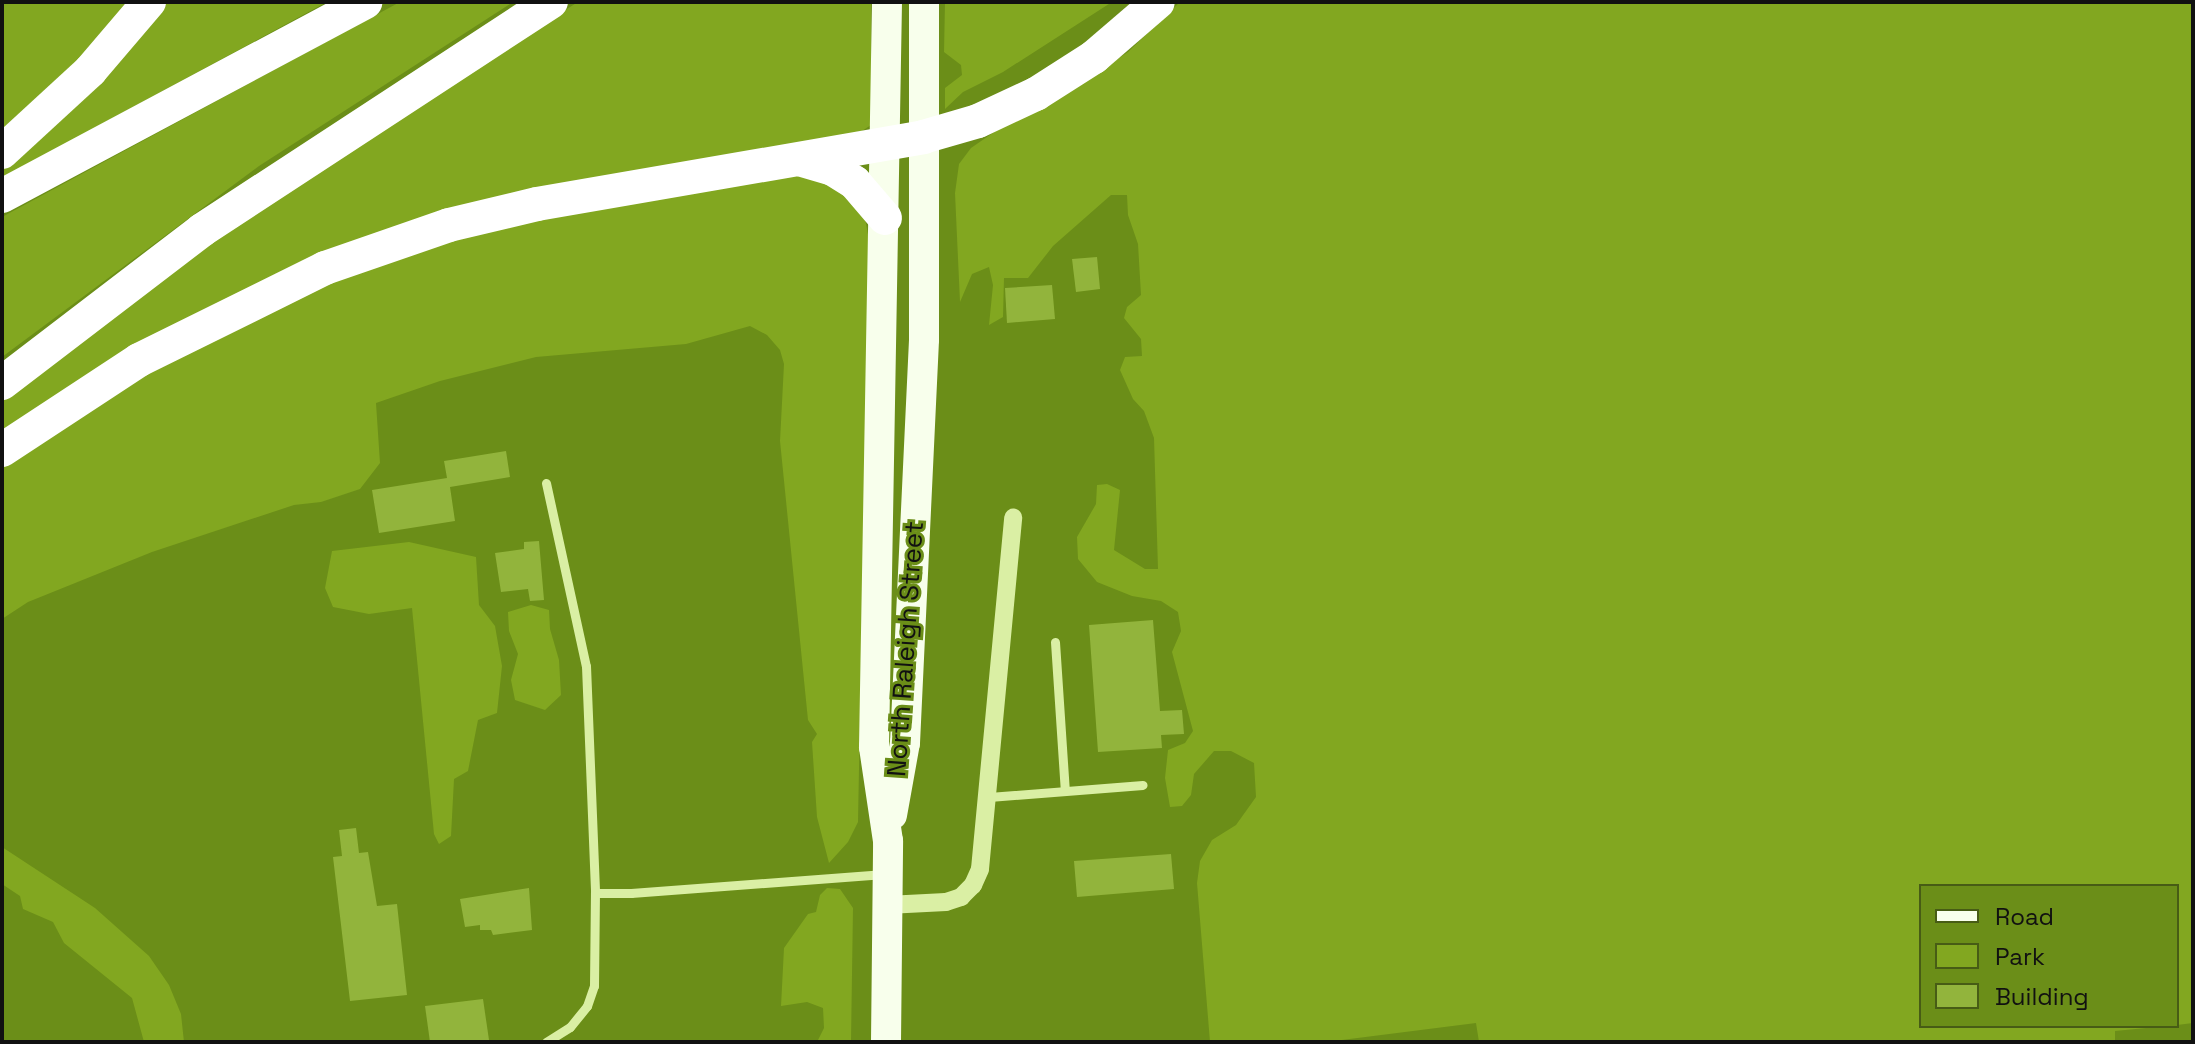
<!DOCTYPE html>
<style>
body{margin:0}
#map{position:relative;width:2195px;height:1044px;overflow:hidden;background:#6b8e18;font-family:"Space Grotesk",sans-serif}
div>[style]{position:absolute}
.green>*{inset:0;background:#82a720}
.building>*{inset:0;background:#92b43c}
.service>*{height:9px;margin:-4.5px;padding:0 4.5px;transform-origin:4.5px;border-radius:4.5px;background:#daefa4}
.minor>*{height:18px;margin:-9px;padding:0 9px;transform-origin:9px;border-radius:9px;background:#daefa4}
.primary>*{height:30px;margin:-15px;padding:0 15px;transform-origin:15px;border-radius:15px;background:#f8ffec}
.motorway>*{height:34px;margin:-17px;padding:0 17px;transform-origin:17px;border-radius:17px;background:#fff}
span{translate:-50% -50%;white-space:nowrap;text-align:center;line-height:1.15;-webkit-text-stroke:6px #6b8e18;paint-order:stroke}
.street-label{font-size:26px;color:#111}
.frame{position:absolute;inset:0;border:4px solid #111;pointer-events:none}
.legend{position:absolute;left:1919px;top:884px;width:260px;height:144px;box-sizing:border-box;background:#6b8e18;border:2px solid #475c15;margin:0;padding:10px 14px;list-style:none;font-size:24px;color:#111}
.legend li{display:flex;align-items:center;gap:16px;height:40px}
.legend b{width:40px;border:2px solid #475c15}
</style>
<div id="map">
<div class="green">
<i style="clip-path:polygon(2px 2px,140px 2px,2px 139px)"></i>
<i style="clip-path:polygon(164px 2px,327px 2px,105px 122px,2px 184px,2px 164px)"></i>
<i style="clip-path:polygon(400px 2px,513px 2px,259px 166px,2px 357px,2px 217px)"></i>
<i style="clip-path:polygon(578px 2px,871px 2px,871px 125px,862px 131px,470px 209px,2px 438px,2px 399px,170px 271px,429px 95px)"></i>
<i style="clip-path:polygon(945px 2px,1112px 2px,1003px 72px,963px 92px,945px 109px,945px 88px,962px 75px,961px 65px,944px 52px)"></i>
<i style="clip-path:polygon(1180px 2px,2193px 2px,2193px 1023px,2177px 1025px,2177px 886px,1921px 886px,1921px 1026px,2167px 1026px,2115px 1031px,2115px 1042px,1479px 1042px,1476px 1023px,1326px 1042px,1210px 1042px,1197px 883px,1200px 861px,1212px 840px,1236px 825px,1256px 797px,1254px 763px,1231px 751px,1214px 751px,1194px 774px,1191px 795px,1182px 806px,1170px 807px,1165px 778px,1168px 750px,1185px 743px,1193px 731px,1172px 652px,1181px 631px,1178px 612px,1161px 601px,1132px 596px,1097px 582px,1078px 559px,1077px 537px,1096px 504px,1097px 485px,1107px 484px,1120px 490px,1114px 550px,1145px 569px,1158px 569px,1154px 438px,1144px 411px,1133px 399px,1120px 370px,1125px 357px,1142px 356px,1141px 339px,1124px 318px,1127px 307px,1141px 295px,1138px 244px,1128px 215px,1127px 195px,1111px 195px,1053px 246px,1028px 278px,1004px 278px,1003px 317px,989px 325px,993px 285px,989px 267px,972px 274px,960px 302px,955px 193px,959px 164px,971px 148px,1020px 114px,1065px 94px,1128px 52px)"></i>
<i style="clip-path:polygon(794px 175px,840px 186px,865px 218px,869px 240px,858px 822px,848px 842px,829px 863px,817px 817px,812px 742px,817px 734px,808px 720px,780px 441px,784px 364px,780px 350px,767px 335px,750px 326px,686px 344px,536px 357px,440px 381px,376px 403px,380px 463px,360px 489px,321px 502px,294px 505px,152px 552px,28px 602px,2px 619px,2px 461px,140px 370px,343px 272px,523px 220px)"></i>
<i style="clip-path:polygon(409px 542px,476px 557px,479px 605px,495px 626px,502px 666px,497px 713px,478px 720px,468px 771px,454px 779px,451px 836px,439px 844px,434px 834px,412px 608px,369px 614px,333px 607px,325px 588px,332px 551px)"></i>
<i style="clip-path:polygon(531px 605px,549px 610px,550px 629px,559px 660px,561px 695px,545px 710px,515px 700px,511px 680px,518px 654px,509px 631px,508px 612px)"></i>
<i style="clip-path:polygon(2px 847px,95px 908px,149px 956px,169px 985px,181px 1014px,184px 1042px,144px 1042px,132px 998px,64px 943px,53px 922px,23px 909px,20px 896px,2px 884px)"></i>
<i style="clip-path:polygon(827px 888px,840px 889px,853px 908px,851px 1042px,805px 1042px,818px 1040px,824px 1028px,823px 1008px,807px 1002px,781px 1006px,784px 948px,808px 914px,816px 912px,820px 895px)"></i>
</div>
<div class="building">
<i style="clip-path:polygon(1097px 257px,1100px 289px,1076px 292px,1072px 259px)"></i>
<i style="clip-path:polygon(1052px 285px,1055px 319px,1007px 323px,1005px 288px)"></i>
<i style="clip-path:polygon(506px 451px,510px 477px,450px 487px,455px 521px,379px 533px,372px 490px,447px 478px,444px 461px)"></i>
<i style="clip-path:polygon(539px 541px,544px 600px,530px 601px,528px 589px,501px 592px,495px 553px,524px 549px,524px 542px)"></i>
<i style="clip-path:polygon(1153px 620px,1160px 711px,1182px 710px,1184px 734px,1161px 735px,1162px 748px,1098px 752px,1089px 625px)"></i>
<i style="clip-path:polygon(356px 828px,359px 853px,368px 852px,377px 906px,397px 904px,407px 995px,350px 1001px,333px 857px,342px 856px,339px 830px)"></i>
<i style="clip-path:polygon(1171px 854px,1174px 889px,1077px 897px,1074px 861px)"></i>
<i style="clip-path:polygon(529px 888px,532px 930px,493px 935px,491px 930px,480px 930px,480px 925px,465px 927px,460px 899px)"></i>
<i style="clip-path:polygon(483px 999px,489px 1040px,430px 1042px,425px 1006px)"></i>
</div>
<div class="service">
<i style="left:546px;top:483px;width:187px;rotate:77.7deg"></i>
<i style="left:586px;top:666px;width:227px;rotate:87.7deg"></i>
<i style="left:1055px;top:642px;width:149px;rotate:86.2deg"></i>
<i style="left:989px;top:797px;width:154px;rotate:-4.5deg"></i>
<i style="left:546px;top:1042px;width:28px;rotate:-32deg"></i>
<i style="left:570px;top:1027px;width:27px;rotate:-51deg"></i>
<i style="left:587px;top:1006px;width:21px;rotate:-71deg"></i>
<i style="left:594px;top:986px;width:93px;rotate:-89.4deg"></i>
<i style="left:595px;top:893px;width:36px"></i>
<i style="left:631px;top:893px;width:254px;rotate:-4.3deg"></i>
</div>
<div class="minor">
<i style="left:887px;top:905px;width:59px;rotate:-2.9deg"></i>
<i style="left:946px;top:902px;width:16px;rotate:-18deg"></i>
<i style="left:961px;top:897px;width:17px;rotate:-45deg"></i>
<i style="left:973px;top:885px;width:17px;rotate:-66deg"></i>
<i style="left:980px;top:869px;width:353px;rotate:-84.6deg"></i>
</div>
<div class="primary">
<i style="left:892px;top:815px;width:73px;rotate:-79.8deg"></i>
<i style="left:905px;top:743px;width:404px;rotate:-87.3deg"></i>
<i style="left:924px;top:339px;width:337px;rotate:-90deg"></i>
<i style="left:886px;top:1042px;width:201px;rotate:-89.4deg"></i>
<i style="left:888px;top:841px;width:95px;rotate:-98.5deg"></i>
<i style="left:874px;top:747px;width:745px;rotate:-89deg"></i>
</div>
<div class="motorway">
<i style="left:2px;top:152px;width:120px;rotate:-42.6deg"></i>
<i style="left:90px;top:71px;width:91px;rotate:-49.5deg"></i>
<i style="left:802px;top:160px;width:32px;rotate:16deg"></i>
<i style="left:833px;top:169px;width:26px;rotate:32deg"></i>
<i style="left:855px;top:183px;width:46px;rotate:49.4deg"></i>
<i style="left:2px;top:196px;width:412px;rotate:-28.1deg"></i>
<i style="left:2px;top:383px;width:252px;rotate:-37.4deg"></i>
<i style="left:202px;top:230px;width:417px;rotate:-33.2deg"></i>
<i style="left:2px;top:450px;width:164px;rotate:-33.3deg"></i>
<i style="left:139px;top:360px;width:208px;rotate:-26.3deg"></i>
<i style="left:325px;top:268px;width:131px;rotate:-19.1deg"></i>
<i style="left:449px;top:225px;width:90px;rotate:-13.4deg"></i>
<i style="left:537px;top:204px;width:392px;rotate:-9.8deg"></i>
<i style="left:923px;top:137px;width:57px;rotate:-16.2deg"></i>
<i style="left:978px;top:121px;width:64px;rotate:-25deg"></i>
<i style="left:1036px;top:94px;width:69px;rotate:-32.5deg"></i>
<i style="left:1094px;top:57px;width:84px;rotate:-40.7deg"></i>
</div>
<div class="street-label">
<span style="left:906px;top:649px;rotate:-86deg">North Raleigh Street</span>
</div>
<div class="frame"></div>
<ul class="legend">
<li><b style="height:10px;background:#f8ffec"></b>Road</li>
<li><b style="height:22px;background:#82a720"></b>Park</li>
<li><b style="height:22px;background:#92b43c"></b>Building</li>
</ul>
</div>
